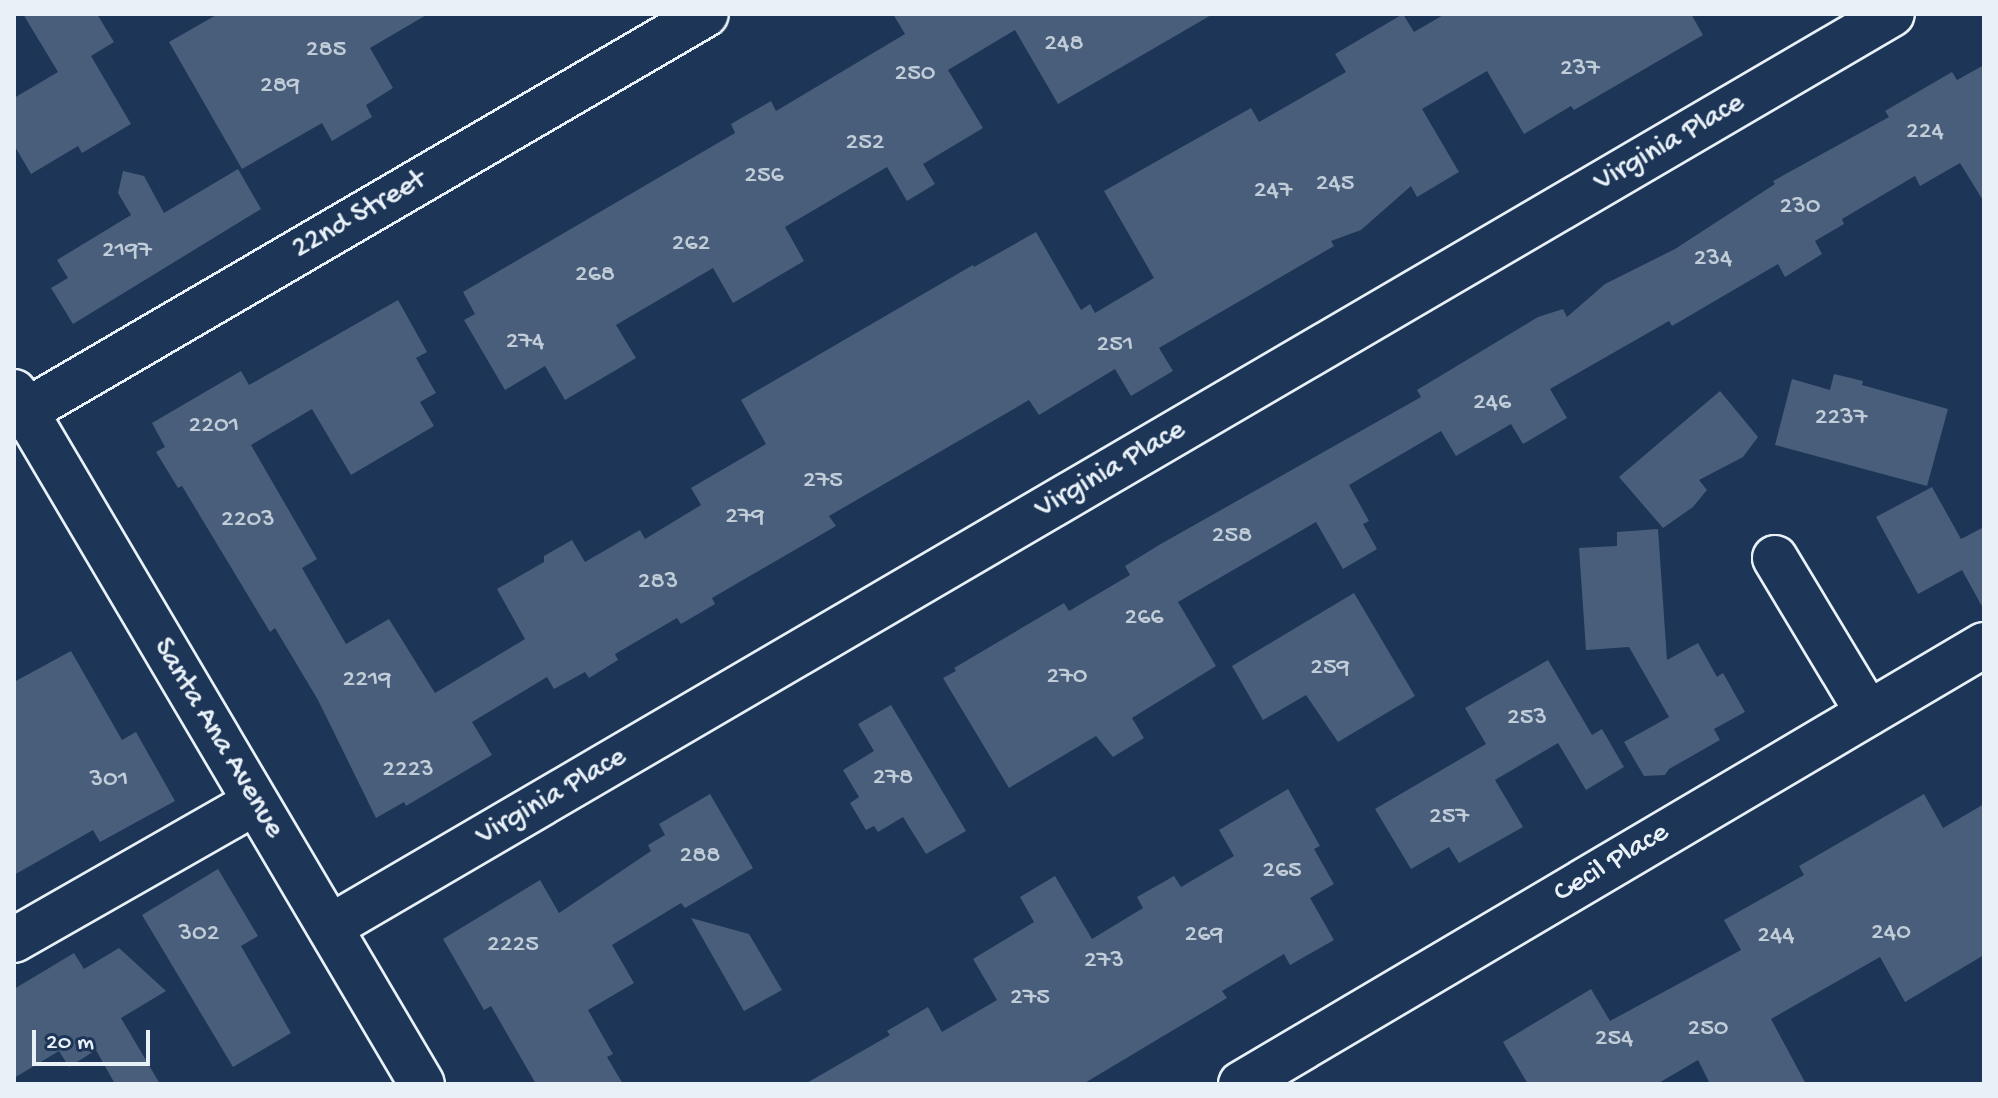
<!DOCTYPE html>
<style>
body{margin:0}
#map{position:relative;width:1998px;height:1098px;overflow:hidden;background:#1d3557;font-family:"Gochi Hand",sans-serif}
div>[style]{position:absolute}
.building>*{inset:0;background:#495e7a}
.roads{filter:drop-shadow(2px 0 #e8f1f8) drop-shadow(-2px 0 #e8f1f8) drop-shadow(0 2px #e8f1f8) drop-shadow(0 -2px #e8f1f8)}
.minor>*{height:44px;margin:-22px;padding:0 22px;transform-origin:22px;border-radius:22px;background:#1d3557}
span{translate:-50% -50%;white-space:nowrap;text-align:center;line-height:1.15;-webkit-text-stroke:7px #1d3557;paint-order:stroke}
.number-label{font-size:26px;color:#c0ccd8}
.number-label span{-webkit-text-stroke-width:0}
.street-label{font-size:30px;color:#e8f1f8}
.frame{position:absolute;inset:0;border:16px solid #e8f1f8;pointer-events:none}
.scale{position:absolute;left:32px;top:1030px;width:118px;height:36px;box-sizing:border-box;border:4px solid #e8f1f8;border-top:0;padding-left:10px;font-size:24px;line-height:28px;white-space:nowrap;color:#e8f1f8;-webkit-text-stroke:6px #1d3557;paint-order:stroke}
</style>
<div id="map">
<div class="building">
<i style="clip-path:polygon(23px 14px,97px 14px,114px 42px,91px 56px,131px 124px,82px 153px,78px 146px,31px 174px,14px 145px,14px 98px,58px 72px)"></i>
<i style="clip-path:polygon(218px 14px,428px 14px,370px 48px,393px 88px,366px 105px,372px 117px,332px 141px,322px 123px,242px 169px,169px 42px)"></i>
<i style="clip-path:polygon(893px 14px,1213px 14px,1058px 104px,1015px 30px,948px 70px,983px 128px,923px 164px,935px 184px,907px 201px,887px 167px,785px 227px,804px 261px,733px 303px,713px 268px,616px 325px,636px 358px,611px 373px,565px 400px,545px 366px,505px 390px,464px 320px,475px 314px,463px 292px,735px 133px,731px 124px,771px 101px,776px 111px,905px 34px)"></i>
<i style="clip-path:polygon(1403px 14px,1414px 32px,1445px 14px,1691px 14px,1703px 35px,1574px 110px,1571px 106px,1524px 134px,1487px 71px,1422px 109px,1459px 172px,1417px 197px,1411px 186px,1361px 230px,1331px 241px,1334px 246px,1159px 348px,1173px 371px,1131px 396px,1115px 369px,1039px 415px,1029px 400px,829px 516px,836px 526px,712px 598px,715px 604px,681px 624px,677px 618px,615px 654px,618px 660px,589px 678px,585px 672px,554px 689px,547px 677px,472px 722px,492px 755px,406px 806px,404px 802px,376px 818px,318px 700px,275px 628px,270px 632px,182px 486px,178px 488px,156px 452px,165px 447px,152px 423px,241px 371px,249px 385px,398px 300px,427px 352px,416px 358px,436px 393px,420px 402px,434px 426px,351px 475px,312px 409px,251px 445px,317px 559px,302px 568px,346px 644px,389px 619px,435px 693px,525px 639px,497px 589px,544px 562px,544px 556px,572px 540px,585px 562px,640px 530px,645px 539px,701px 505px,691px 488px,766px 444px,741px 400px,973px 265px,974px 267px,1036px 232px,1081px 310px,1090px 304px,1095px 313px,1154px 278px,1104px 191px,1251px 108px,1259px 122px,1346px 72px,1335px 54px)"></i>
<i style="clip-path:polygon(1984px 65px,1984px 202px,1960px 163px,1920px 186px,1915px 176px,1842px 219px,1844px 224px,1815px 241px,1822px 254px,1785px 277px,1778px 264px,1672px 326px,1669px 321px,1550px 389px,1567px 418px,1523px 444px,1511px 424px,1456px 456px,1441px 431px,1349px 485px,1369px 521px,1363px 524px,1377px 549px,1343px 569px,1316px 522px,1178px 602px,1216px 666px,1132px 718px,1144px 738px,1113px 757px,1096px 736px,1009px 788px,943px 678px,956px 671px,954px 668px,1064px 603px,1069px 611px,1130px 575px,1125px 566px,1159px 545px,1421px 397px,1417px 390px,1538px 317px,1563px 309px,1567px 317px,1605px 284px,1675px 249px,1775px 184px,1773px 181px,1889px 117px,1885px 111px,1952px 72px,1957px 80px)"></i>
<i style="clip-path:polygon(238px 169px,261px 209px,73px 324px,51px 288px,68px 278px,57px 260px,131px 215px,118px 193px,123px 171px,144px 176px,164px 213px)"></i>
<i style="clip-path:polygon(1834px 374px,1863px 381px,1862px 385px,1948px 409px,1927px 486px,1775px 445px,1792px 379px,1830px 390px)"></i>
<i style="clip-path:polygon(1720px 391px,1758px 437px,1743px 457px,1699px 480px,1707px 490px,1693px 507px,1663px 528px,1619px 477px)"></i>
<i style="clip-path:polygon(1932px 487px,1961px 539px,1984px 527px,1984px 610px,1962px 570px,1918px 594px,1876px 517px)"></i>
<i style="clip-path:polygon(1658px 529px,1667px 660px,1698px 643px,1717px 677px,1723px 673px,1745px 712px,1714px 729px,1720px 740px,1669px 769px,1665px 775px,1644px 776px,1624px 742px,1669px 717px,1629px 647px,1586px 650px,1579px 548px,1617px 546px,1617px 532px)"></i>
<i style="clip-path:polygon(1354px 593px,1415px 696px,1338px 742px,1306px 695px,1263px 720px,1232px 666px)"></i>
<i style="clip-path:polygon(71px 651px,122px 740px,136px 732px,175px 801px,100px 842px,93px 830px,14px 875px,14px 682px)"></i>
<i style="clip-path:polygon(1548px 660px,1592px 735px,1602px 729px,1624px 767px,1586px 790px,1558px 743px,1495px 780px,1523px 827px,1459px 863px,1449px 847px,1411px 869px,1375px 809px,1486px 744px,1465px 708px)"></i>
<i style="clip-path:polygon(891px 705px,966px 831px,926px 854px,903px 817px,878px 832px,874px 826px,866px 830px,850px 803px,859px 797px,843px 770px,874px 751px,858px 724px)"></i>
<i style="clip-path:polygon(1288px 789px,1320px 846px,1314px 849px,1334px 884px,1310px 898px,1334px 940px,1290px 965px,1284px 954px,1222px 991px,1227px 998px,1083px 1084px,805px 1084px,890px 1035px,887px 1031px,928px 1007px,942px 1032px,997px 1000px,973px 959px,1034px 922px,1020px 897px,1055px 876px,1092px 939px,1143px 908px,1137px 897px,1174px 876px,1181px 887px,1234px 856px,1219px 830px)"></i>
<i style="clip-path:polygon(710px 794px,753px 868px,685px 908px,681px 903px,612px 945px,634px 983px,588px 1010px,613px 1054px,607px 1057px,623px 1084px,536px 1084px,491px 1006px,484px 1010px,443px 939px,540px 880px,559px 913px,651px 851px,648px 845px,665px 835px,659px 824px)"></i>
<i style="clip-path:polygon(1924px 794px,1943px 828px,1984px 804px,1984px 955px,1905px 1002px,1880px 957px,1771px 1019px,1806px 1084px,1710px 1084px,1698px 1060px,1657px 1084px,1528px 1084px,1503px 1042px,1591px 989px,1610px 1021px,1741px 950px,1724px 920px,1804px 875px,1799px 866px)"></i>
<i style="clip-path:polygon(218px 869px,258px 936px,241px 946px,291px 1033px,233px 1067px,142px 915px)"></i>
<i style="clip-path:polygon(691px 918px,749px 934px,782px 990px,744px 1011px)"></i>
<i style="clip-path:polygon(119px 948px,166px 991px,121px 1018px,160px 1084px,115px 1084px,96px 1050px,69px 1067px,59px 1051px,14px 1078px,14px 989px,74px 953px,84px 969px)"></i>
</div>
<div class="roads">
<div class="minor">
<i style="left:14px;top:392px;width:803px;rotate:59.48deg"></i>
<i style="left:14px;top:418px;width:801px;rotate:-30.28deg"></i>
<i style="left:1775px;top:558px;width:181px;rotate:59deg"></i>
<i style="left:330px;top:927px;width:1809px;rotate:-30.31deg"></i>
<i style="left:14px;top:940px;width:276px;rotate:-29.7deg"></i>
<i style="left:1241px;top:1084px;width:863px;rotate:-30.58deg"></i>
</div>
</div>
<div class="number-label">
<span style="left:1064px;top:45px">248</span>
<span style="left:326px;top:51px">285</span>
<span style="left:1580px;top:70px">237</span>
<span style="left:915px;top:75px">250</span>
<span style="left:280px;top:87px">289</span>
<span style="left:1925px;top:133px">224</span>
<span style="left:865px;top:144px">252</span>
<span style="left:764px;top:177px">256</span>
<span style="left:1335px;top:185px">245</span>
<span style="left:1273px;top:192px">247</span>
<span style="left:1800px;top:208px">230</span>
<span style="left:691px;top:245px">262</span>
<span style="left:127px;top:252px">2197</span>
<span style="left:1713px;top:260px">234</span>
<span style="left:595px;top:276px">268</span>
<span style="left:525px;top:343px">274</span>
<span style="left:1115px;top:346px">251</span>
<span style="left:1492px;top:404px">246</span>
<span style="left:1841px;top:419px">2237</span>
<span style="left:214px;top:427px">2201</span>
<span style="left:823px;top:482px">275</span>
<span style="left:745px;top:518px">279</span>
<span style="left:248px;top:521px">2203</span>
<span style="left:1232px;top:537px">258</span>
<span style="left:658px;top:583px">283</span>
<span style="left:1144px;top:619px">266</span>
<span style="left:1330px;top:669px">259</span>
<span style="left:1067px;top:678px">270</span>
<span style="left:367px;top:681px">2219</span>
<span style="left:1527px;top:719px">253</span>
<span style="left:408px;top:771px">2223</span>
<span style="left:893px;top:779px">278</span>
<span style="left:109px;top:781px">301</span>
<span style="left:1449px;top:818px">257</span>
<span style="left:700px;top:857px">288</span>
<span style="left:1282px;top:872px">265</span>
<span style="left:1891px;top:934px">240</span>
<span style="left:199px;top:935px">302</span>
<span style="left:1204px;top:936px">269</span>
<span style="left:1776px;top:937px">244</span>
<span style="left:513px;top:946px">2225</span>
<span style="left:1104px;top:962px">273</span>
<span style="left:1030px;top:999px">275</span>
<span style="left:1708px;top:1030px">250</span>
<span style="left:1614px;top:1040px">254</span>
</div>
<div class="street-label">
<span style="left:1670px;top:144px;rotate:-30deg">Virginia Place</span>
<span style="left:360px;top:216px;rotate:-30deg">22nd Street</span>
<span style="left:1111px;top:471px;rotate:-30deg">Virginia Place</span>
<span style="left:217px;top:739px;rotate:59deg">Santa Ana Avenue</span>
<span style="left:552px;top:798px;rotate:-30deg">Virginia Place</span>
<span style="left:1612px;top:864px;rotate:-31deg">Cecil Place</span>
</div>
<div class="frame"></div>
<div class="scale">20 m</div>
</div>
